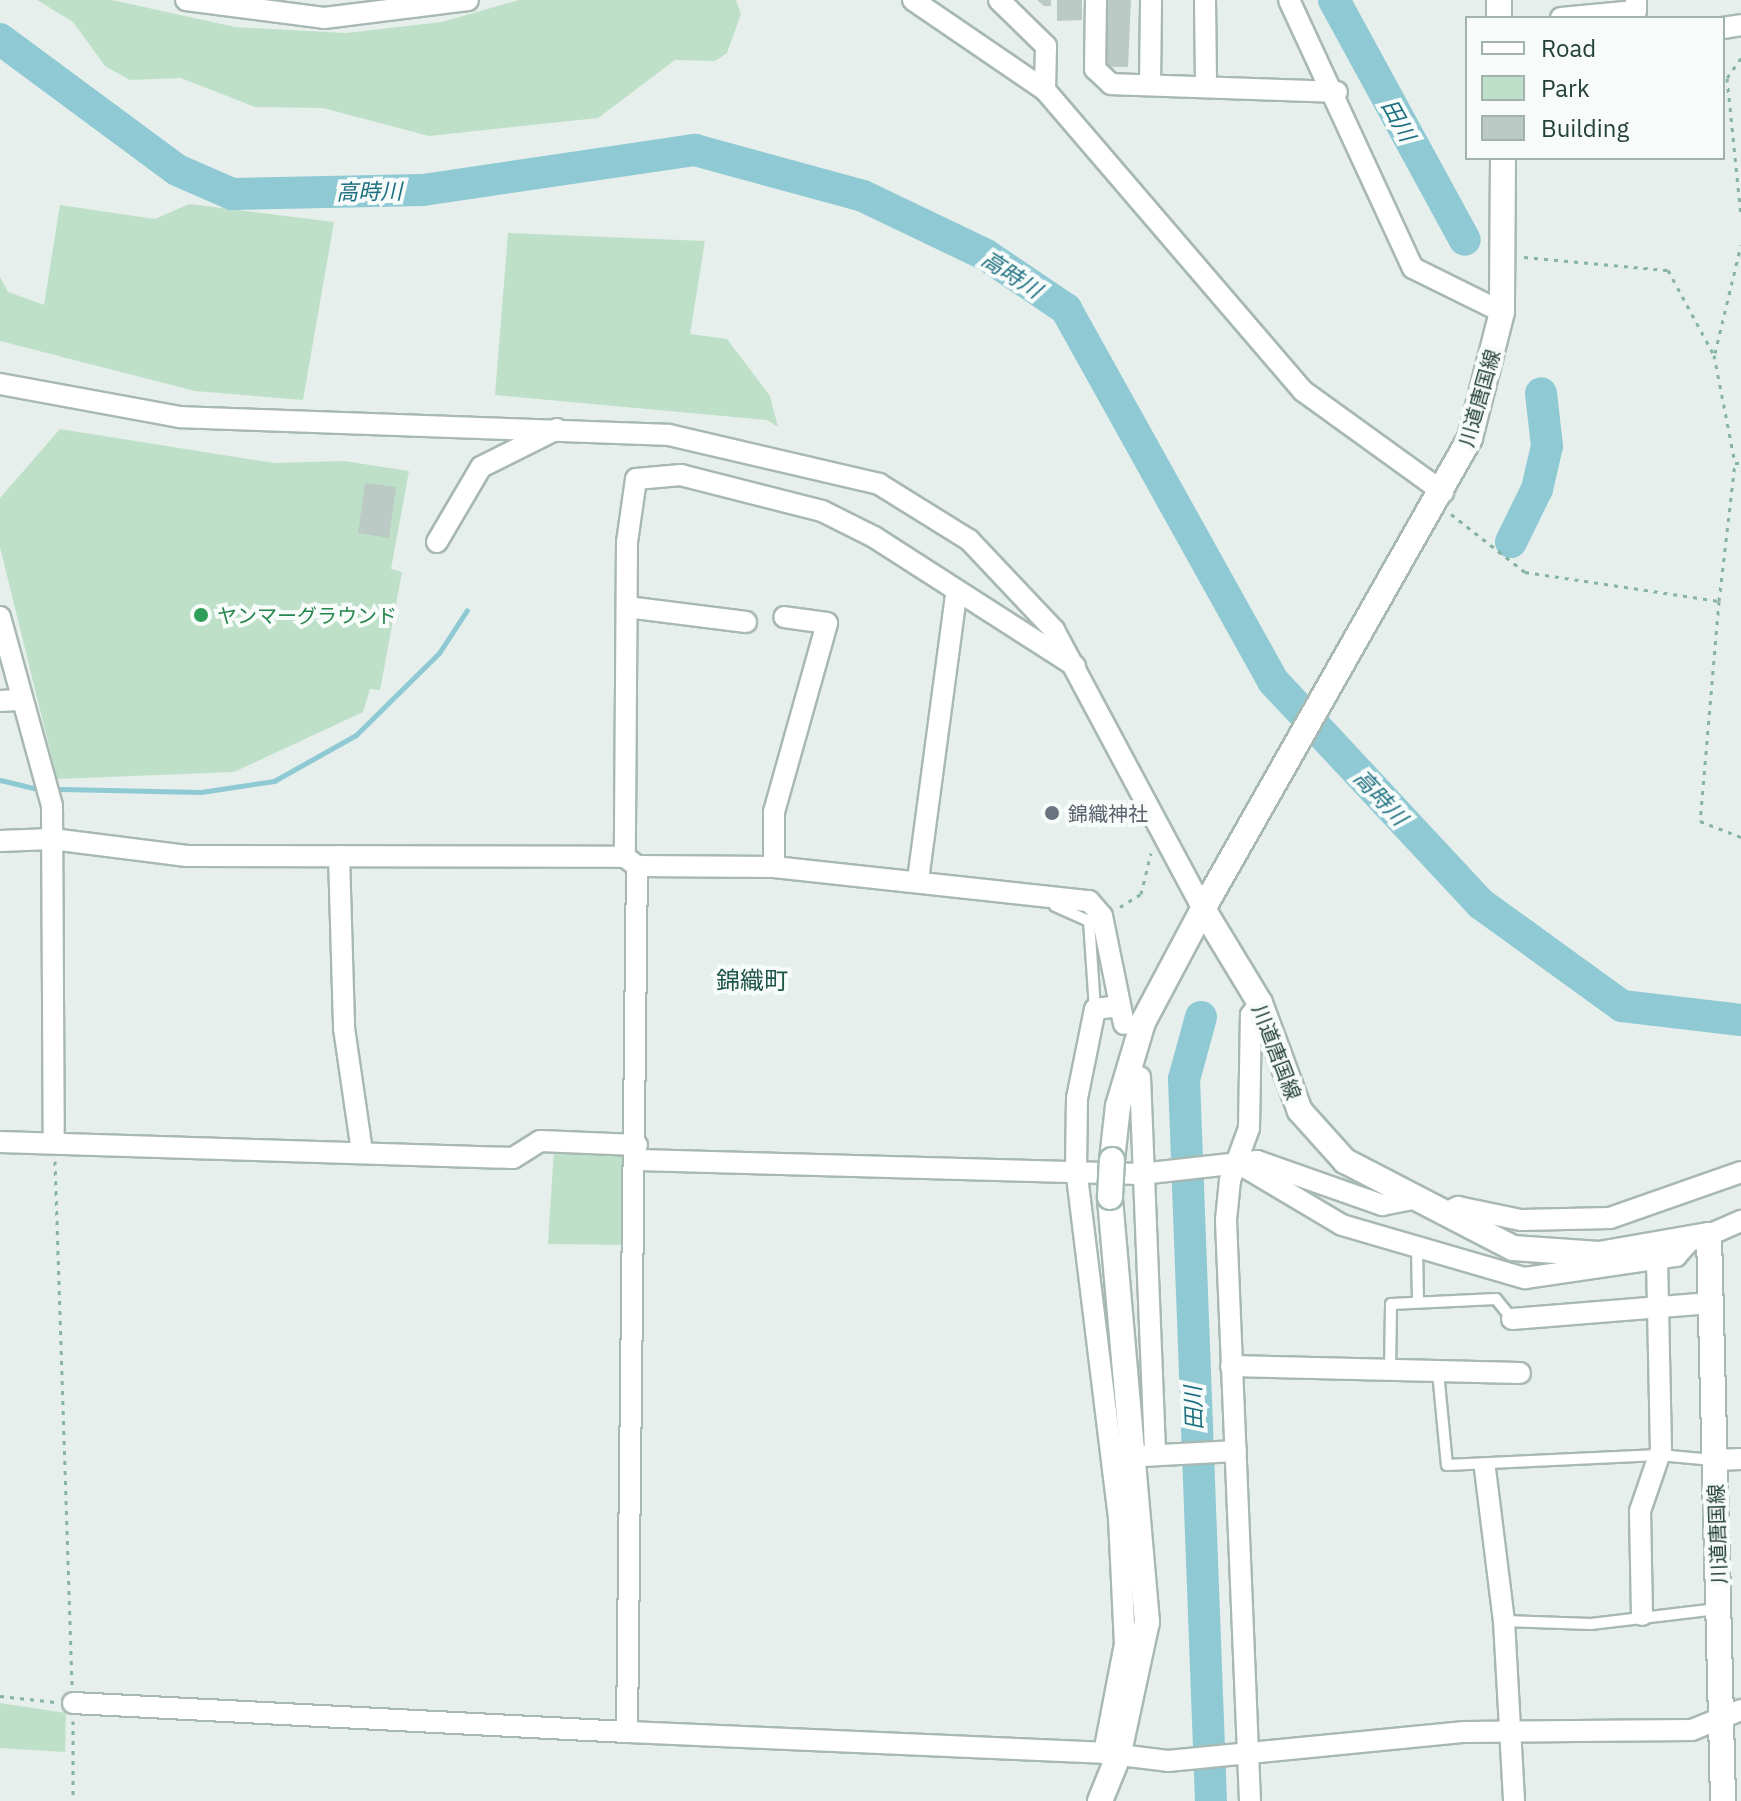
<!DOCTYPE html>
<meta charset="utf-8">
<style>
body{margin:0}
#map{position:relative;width:1741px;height:1801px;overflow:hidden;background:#e6efeb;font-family:"IBM Plex Sans","Noto Sans JP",sans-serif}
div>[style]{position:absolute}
.green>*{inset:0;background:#bfe0c8}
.stream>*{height:5px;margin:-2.5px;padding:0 2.5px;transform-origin:2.5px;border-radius:2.5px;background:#8ec9d4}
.river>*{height:32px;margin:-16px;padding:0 16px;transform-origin:16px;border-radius:16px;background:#8ec9d4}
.building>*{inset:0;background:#bbcac4}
.path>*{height:3px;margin-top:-1.5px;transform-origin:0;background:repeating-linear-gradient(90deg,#86b3a5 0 4px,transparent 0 10px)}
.roads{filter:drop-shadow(2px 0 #a8b8b2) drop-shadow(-2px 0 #a8b8b2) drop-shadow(0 2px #a8b8b2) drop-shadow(0 -2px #a8b8b2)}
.lane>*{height:10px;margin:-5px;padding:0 5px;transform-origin:5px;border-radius:5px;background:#fff}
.street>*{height:20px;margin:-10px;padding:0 10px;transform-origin:10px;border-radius:10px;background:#fff}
.secondary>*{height:24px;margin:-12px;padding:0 12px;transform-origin:12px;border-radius:12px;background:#fff}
.bridges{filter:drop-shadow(2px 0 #a4bbb3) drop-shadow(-2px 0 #a4bbb3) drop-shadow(0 2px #a4bbb3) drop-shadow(0 -2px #a4bbb3)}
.secondary-bridge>*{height:24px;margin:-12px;padding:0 12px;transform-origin:12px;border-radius:12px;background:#fff}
.dots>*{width:22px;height:22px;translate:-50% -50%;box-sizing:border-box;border:4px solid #f7fbf9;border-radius:50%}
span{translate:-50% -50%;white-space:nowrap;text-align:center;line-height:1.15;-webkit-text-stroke:8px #f7fbf9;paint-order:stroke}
.street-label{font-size:20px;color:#24423a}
.leisure-label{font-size:20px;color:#27864d}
.left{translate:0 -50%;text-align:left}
.worship-label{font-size:20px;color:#5b616d}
.water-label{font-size:22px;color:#1c6f80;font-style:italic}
.quarter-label{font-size:24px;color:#1f5548}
.legend{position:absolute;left:1465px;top:16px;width:260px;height:144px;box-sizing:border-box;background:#f7fbf9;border:2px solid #a3b1ad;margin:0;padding:10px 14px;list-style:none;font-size:24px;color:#24423a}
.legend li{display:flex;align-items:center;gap:16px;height:40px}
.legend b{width:40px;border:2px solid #a3b1ad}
</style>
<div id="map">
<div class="green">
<i style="clip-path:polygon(37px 0,112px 0,235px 27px,346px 33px,442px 22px,519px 0,736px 0,741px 14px,727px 53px,715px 61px,675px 60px,598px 118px,429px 136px,323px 108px,255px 107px,181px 78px,130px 80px,105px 66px,73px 22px)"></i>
<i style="clip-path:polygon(189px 204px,334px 222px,303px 400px,195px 391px,0 341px,0 277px,8px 292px,44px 305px,60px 205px,155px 219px)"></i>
<i style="clip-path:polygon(508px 233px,705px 241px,690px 334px,727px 339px,770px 396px,778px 427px,767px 420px,495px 395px)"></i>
<i style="clip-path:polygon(60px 429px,274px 463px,344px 461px,409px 471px,391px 569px,402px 572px,380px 690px,370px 689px,363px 712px,234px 772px,57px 779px,0 547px,0 498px)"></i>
<i style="clip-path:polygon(625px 1148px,629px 1245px,548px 1244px,554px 1149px)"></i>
<i style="clip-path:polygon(0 1703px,66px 1713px,65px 1752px,0 1748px)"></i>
</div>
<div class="stream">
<i style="left:0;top:780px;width:43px;rotate:13.4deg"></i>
<i style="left:61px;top:789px;width:140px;rotate:1.2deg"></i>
<i style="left:201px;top:792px;width:74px;rotate:-8.6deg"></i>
<i style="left:274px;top:781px;width:94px;rotate:-29.3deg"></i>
<i style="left:356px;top:735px;width:117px;rotate:-44.7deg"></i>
<i style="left:439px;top:653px;width:51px;rotate:-56.9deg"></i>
</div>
<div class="river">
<i style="left:1334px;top:0;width:273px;rotate:61.4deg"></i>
<i style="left:0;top:39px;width:220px;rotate:36.5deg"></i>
<i style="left:177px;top:170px;width:60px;rotate:23.6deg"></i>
<i style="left:232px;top:194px;width:191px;rotate:-1.2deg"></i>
<i style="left:423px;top:190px;width:275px;rotate:-8.4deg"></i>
<i style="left:695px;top:150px;width:174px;rotate:15.3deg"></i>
<i style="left:863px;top:196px;width:136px;rotate:25.6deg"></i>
<i style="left:986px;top:255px;width:97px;rotate:34deg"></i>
<i style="left:1066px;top:309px;width:426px;rotate:60.9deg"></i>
<i style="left:1273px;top:681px;width:305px;rotate:47deg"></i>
<i style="left:1481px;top:904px;width:174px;rotate:35.9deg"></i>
<i style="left:1622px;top:1006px;width:120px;rotate:6.7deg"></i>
<i style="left:1511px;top:542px;width:59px;rotate:-63.9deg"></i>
<i style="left:1537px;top:489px;width:44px;rotate:-76.9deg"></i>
<i style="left:1547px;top:446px;width:53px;rotate:-96.5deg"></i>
<i style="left:1201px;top:1017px;width:64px;rotate:105.3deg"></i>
<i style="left:1184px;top:1079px;width:723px;rotate:87.86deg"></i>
</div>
<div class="building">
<i style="clip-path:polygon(1037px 0,1051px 0,1051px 6px,1044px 6px)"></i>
<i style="clip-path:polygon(1057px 0,1082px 0,1082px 20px,1057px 21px)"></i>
<i style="clip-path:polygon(1106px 0,1131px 0,1128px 67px,1107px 67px)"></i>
<i style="clip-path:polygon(365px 483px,396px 487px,389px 538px,358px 533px)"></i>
</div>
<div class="path">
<i style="left:1741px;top:58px;width:24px;rotate:125deg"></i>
<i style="left:1727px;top:78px;width:140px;rotate:84.2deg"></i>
<i style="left:1524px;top:257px;width:145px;rotate:5.2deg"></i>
<i style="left:1668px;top:270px;width:97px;rotate:61.6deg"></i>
<i style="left:1714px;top:355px;width:110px;rotate:79deg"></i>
<i style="left:1735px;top:463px;width:6px"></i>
<i style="left:1715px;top:353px;width:111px;rotate:-76.5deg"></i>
<i style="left:1451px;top:514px;width:94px;rotate:38.1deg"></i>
<i style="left:1525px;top:572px;width:196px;rotate:8.5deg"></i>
<i style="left:1719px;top:601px;width:221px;rotate:94.9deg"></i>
<i style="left:1700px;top:821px;width:44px;rotate:21.3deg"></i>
<i style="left:1719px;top:601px;width:139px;rotate:-83.4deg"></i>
<i style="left:1120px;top:907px;width:25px;rotate:-32deg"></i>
<i style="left:1141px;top:894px;width:42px;rotate:-76.3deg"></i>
<i style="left:55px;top:1161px;width:524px;rotate:88.14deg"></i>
<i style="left:0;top:1696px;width:56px;rotate:6.1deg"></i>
<i style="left:73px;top:1721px;width:80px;rotate:90deg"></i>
</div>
<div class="roads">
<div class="lane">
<i style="left:1055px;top:906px;width:37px;rotate:24deg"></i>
<i style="left:1089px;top:921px;width:88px;rotate:86.1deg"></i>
<i style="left:1417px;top:1249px;width:53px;rotate:88.9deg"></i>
<i style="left:1390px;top:1370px;width:66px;rotate:-89.1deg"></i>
<i style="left:1391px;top:1304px;width:105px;rotate:-2.7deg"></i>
<i style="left:1496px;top:1299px;width:26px;rotate:51deg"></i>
<i style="left:1438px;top:1372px;width:93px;rotate:84.5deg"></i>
<i style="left:1447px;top:1465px;width:212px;rotate:-2.7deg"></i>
<i style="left:1659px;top:1455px;width:54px;rotate:5.3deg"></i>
<i style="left:1504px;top:1621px;width:87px;rotate:2deg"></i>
<i style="left:1591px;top:1624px;width:127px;rotate:-6.8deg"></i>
</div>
<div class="street">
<i style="left:186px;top:0;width:139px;rotate:7.4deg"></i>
<i style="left:324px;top:18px;width:145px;rotate:-7.1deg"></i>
<i style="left:913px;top:0;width:160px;rotate:34.3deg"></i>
<i style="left:1045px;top:90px;width:396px;rotate:49.4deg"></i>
<i style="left:1303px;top:391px;width:173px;rotate:35.8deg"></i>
<i style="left:999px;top:0;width:66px;rotate:44.4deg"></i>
<i style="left:1046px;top:46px;width:44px;rotate:91.3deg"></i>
<i style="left:1096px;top:0;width:69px;rotate:90.8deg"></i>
<i style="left:1095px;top:69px;width:22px;rotate:43deg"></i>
<i style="left:1111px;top:84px;width:226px;rotate:2deg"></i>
<i style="left:1205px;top:0;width:87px;rotate:89.3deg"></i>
<i style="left:1289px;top:0;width:295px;rotate:65.2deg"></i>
<i style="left:1413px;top:268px;width:99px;rotate:26.3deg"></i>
<i style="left:1561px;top:18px;width:75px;rotate:-5.3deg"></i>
<i style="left:1636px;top:11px;width:11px;rotate:-90deg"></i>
<i style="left:1723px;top:28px;width:18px;rotate:-9deg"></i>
<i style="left:1150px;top:85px;width:85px;rotate:-89.3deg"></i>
<i style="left:0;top:384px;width:183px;rotate:10.4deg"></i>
<i style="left:180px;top:417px;width:489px;rotate:2.1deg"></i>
<i style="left:669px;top:435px;width:216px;rotate:13.1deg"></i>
<i style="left:879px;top:484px;width:106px;rotate:31.9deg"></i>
<i style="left:969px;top:540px;width:124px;rotate:46.6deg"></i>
<i style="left:1054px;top:630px;width:316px;rotate:61.9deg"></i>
<i style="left:437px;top:542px;width:87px;rotate:-59.6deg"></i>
<i style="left:481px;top:467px;width:85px;rotate:-26.6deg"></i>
<i style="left:627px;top:607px;width:120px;rotate:7.2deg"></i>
<i style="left:0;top:617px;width:196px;rotate:74.6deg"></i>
<i style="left:52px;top:806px;width:335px;rotate:89.7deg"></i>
<i style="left:1075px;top:666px;width:239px;rotate:-147.3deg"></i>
<i style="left:874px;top:537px;width:58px;rotate:-153.4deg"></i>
<i style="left:822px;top:511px;width:146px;rotate:-165.7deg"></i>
<i style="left:681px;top:475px;width:45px;rotate:174.9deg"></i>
<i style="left:636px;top:479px;width:64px;rotate:98.1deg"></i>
<i style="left:627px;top:542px;width:315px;rotate:90.4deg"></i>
<i style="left:625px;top:857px;width:15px;rotate:37deg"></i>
<i style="left:637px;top:866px;width:137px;rotate:0.4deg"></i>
<i style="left:774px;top:867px;width:317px;rotate:6.2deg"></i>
<i style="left:1089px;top:901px;width:20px;rotate:49deg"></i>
<i style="left:1102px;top:916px;width:110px;rotate:78.5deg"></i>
<i style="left:0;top:701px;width:22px;rotate:-3deg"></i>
<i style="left:0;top:841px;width:52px;rotate:-2.2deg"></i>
<i style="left:52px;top:839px;width:136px;rotate:7.2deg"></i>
<i style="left:187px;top:856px;width:438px;rotate:0.1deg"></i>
<i style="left:339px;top:856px;width:172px;rotate:88.3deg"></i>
<i style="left:344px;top:1028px;width:124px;rotate:81.7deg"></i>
<i style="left:774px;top:867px;width:55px;rotate:-90deg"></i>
<i style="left:774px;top:812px;width:196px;rotate:-74.3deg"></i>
<i style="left:827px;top:623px;width:43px;rotate:-172.1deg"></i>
<i style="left:918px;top:880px;width:288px;rotate:-82.4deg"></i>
<i style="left:1120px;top:1006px;width:25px;rotate:173deg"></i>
<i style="left:1095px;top:1009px;width:91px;rotate:101.4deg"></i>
<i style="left:1077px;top:1098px;width:70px;rotate:90.8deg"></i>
<i style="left:1076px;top:1168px;width:353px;rotate:83deg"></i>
<i style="left:1119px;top:1518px;width:126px;rotate:87.3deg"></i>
<i style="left:1125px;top:1644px;width:111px;rotate:100.9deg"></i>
<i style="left:1104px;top:1753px;width:64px;rotate:7.1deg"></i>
<i style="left:1168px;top:1761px;width:298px;rotate:-5.6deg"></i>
<i style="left:1465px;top:1732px;width:227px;rotate:-0.5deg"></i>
<i style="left:1692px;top:1730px;width:53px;rotate:-22.2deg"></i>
<i style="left:1140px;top:1077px;width:377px;rotate:87.7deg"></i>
<i style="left:0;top:1142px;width:513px;rotate:1.79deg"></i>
<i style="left:513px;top:1158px;width:32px;rotate:-32deg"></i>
<i style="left:540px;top:1141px;width:97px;rotate:2.4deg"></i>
<i style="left:639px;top:1160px;width:502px;rotate:1.6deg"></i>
<i style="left:1141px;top:1174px;width:117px;rotate:-6.4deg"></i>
<i style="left:1257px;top:1161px;width:133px;rotate:19.4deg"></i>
<i style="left:1382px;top:1205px;width:33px;rotate:-11deg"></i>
<i style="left:1241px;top:1165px;width:117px;rotate:30.7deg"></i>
<i style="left:1342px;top:1225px;width:191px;rotate:16.2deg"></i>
<i style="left:1525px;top:1278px;width:153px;rotate:-8.3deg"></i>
<i style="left:1676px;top:1256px;width:24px;rotate:-48deg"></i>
<i style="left:1443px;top:1214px;width:17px;rotate:-25deg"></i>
<i style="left:1458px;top:1207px;width:64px;rotate:11.7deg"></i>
<i style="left:1521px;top:1220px;width:89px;rotate:-1.3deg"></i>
<i style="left:1610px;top:1218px;width:139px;rotate:-19.3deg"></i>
<i style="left:1709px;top:1235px;width:35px;rotate:-24deg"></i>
<i style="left:1512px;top:1319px;width:199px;rotate:-4.6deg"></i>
<i style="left:1231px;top:1366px;width:289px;rotate:1.4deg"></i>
<i style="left:1143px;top:1456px;width:93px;rotate:-3.1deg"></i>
<i style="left:1715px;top:1460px;width:26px;rotate:-2deg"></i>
<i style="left:1485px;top:1469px;width:153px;rotate:82.9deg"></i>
<i style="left:1504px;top:1621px;width:180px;rotate:86.8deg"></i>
<i style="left:1642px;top:1615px;width:104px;rotate:-91.1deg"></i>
<i style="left:1640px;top:1511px;width:65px;rotate:-71deg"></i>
<i style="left:1661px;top:1450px;width:190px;rotate:-91.2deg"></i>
<i style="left:73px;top:1703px;width:555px;rotate:3deg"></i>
<i style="left:627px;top:1732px;width:866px;rotate:-89.34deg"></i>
<i style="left:627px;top:1732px;width:477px;rotate:2.5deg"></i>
<i style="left:1250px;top:1801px;width:581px;rotate:-92.37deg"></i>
<i style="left:1226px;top:1220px;width:40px;rotate:-84.3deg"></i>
<i style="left:1230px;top:1180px;width:55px;rotate:-69.9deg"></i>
<i style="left:1249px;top:1128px;width:113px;rotate:-89deg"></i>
<i style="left:1251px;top:1015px;width:15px;rotate:-53deg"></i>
</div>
<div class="secondary">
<i style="left:1499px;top:0;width:18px;rotate:90deg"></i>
<i style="left:1503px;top:158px;width:154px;rotate:90.4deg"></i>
<i style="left:1502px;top:312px;width:130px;rotate:104.3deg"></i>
<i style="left:1470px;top:438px;width:541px;rotate:119.55deg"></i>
<i style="left:1203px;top:909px;width:110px;rotate:58.8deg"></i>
<i style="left:1260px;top:1003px;width:115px;rotate:69.7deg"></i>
<i style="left:1300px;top:1111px;width:67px;rotate:48deg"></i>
<i style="left:1345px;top:1161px;width:189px;rotate:27.4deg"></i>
<i style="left:1513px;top:1248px;width:86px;rotate:4deg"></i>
<i style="left:1599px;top:1254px;width:112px;rotate:-9.8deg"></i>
<i style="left:1709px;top:1235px;width:566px;rotate:88.58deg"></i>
<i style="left:1112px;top:1160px;width:54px;rotate:-83.7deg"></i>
<i style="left:1118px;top:1106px;width:88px;rotate:-73.4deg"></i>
<i style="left:1143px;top:1022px;width:128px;rotate:-62deg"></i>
<i style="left:1100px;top:1801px;width:48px;rotate:-67.8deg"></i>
<i style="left:1118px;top:1757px;width:138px;rotate:-77.9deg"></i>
<i style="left:1147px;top:1622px;width:427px;rotate:-95deg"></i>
</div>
</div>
<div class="bridges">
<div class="secondary-bridge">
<i style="left:1110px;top:1197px;width:37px;rotate:-87deg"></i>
</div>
</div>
<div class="dots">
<i style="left:201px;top:615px;background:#2e9e5b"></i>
<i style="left:1052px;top:813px;background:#6b7280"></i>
</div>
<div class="street-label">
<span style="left:1479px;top:398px;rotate:-74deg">川道唐国線</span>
<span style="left:1277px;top:1052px;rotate:69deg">川道唐国線</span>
<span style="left:1717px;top:1534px;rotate:-92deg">川道唐国線</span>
</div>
<div class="leisure-label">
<span class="left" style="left:217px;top:615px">ヤンマーグラウンド</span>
</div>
<div class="worship-label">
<span class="left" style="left:1068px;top:813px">錦織神社</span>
</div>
<div class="water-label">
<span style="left:1399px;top:120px;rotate:61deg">田川</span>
<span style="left:369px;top:191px;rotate:-1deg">高時川</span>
<span style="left:1012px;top:274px;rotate:33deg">高時川</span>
<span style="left:1381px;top:797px;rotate:47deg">高時川</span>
<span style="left:1193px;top:1408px;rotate:-92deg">田川</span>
</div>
<div class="quarter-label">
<span style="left:752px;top:981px">錦織町</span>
</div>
<ul class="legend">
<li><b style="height:10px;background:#fff"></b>Road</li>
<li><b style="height:22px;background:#bfe0c8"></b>Park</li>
<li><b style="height:22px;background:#bbcac4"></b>Building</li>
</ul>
</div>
